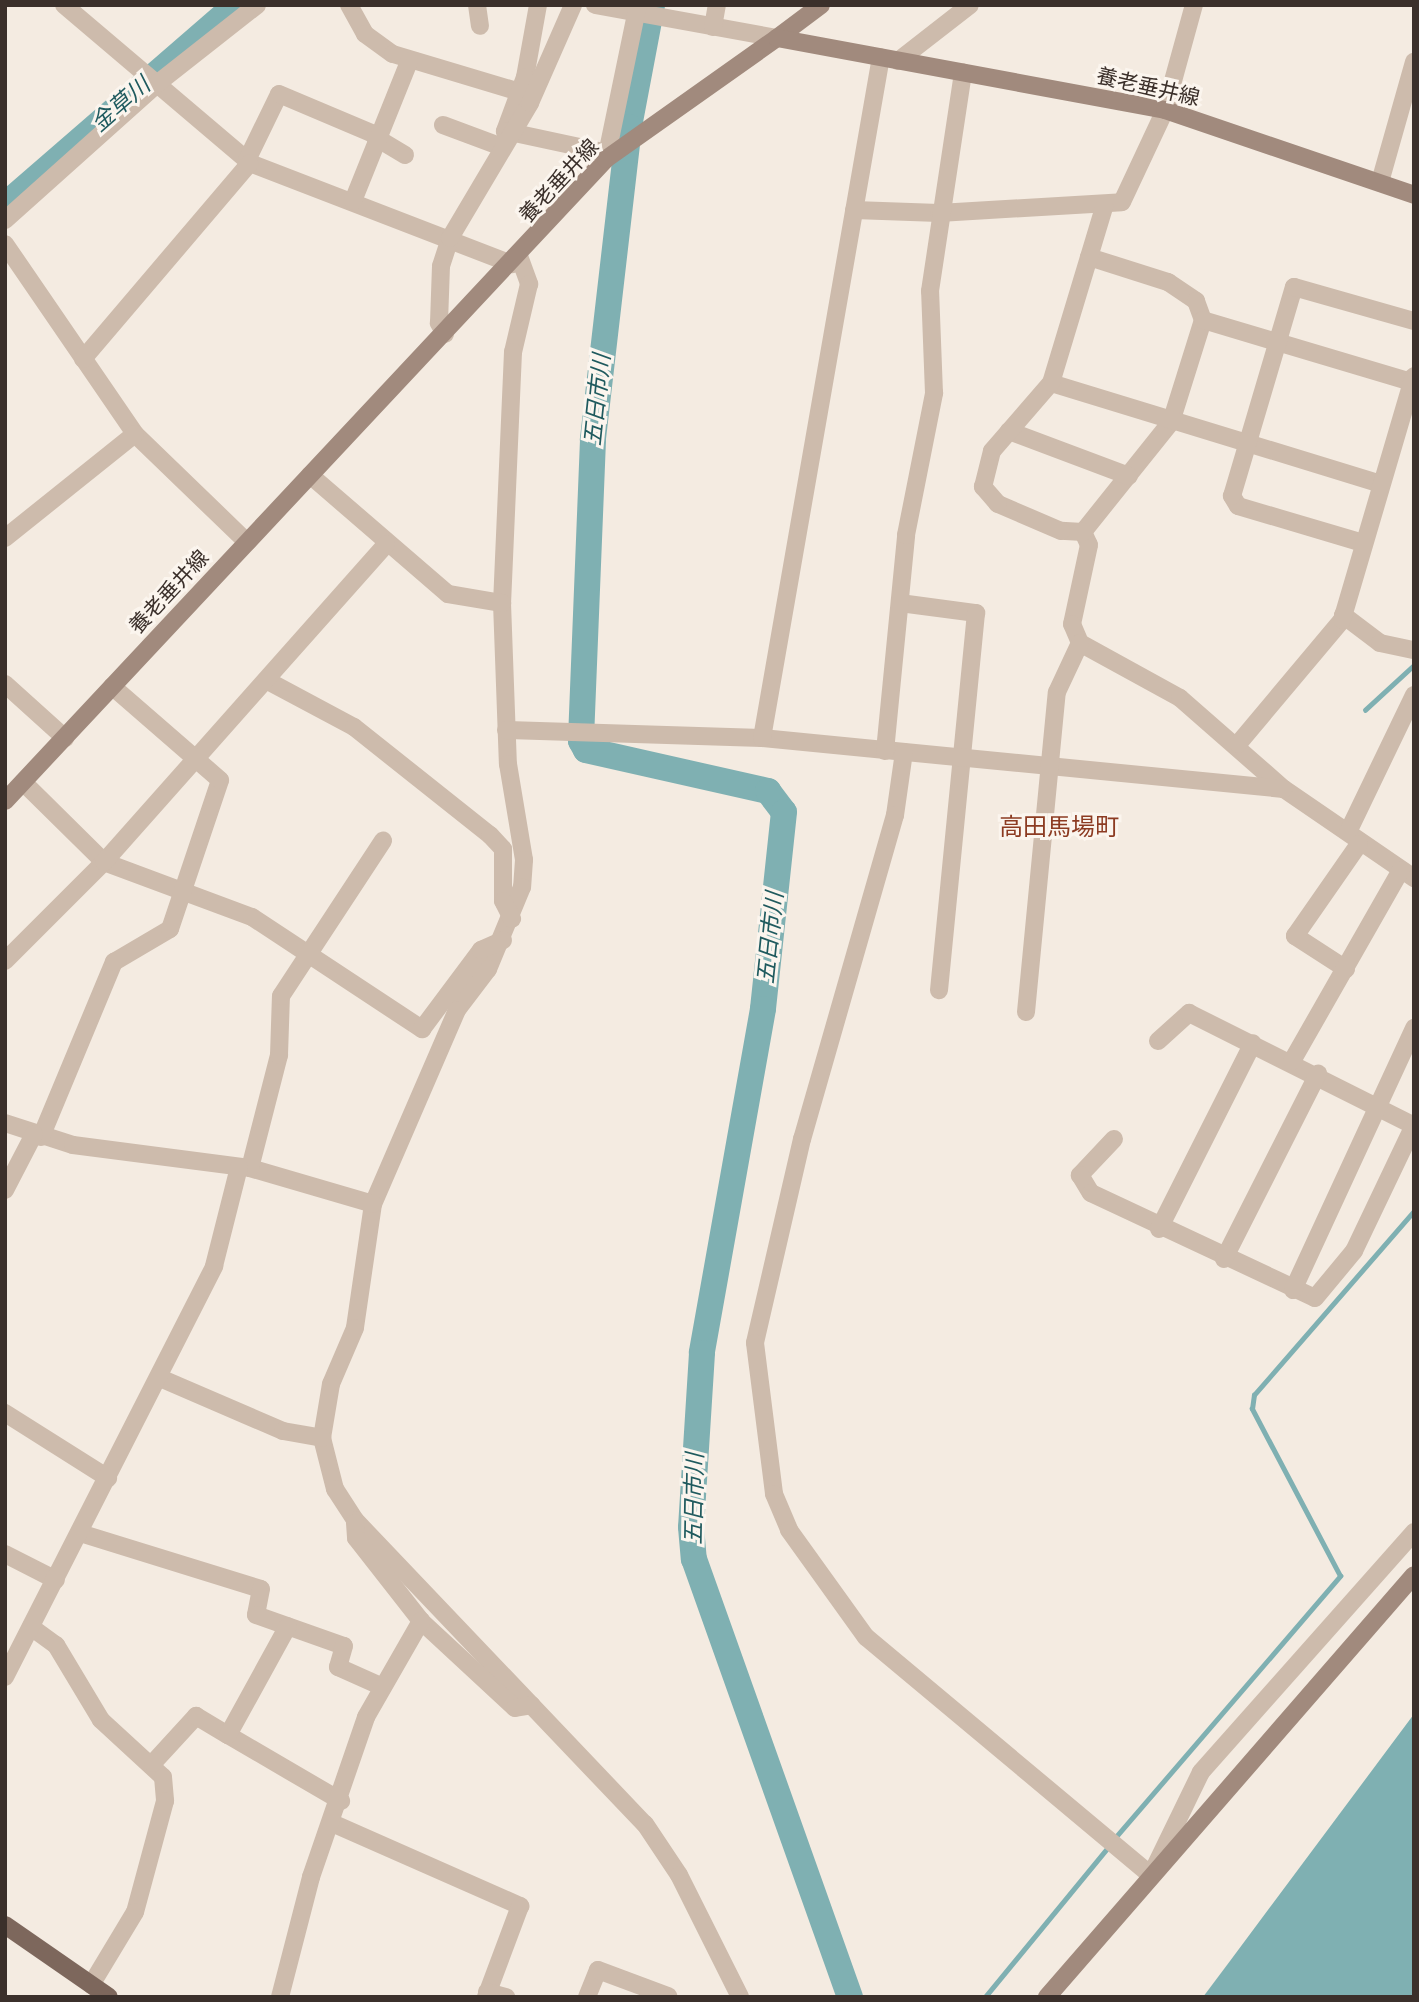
<!DOCTYPE html>
<meta charset="utf-8">
<style>
body{margin:0}
#map{position:relative;width:1419px;height:2002px;overflow:hidden;background:#f4ebe1;font-family:Roboto,"Noto Sans JP",sans-serif}
div>[style]{position:absolute}
.water>*{inset:0;background:#7fb0b2}
.stream>*{height:4.5px;margin:-2.25px;padding:0 2.25px;transform-origin:2.25px;border-radius:2.25px;background:#7fb0b2}
.river>*{height:26px;margin:-13px;padding:0 13px;transform-origin:13px;border-radius:13px;background:#7fb0b2}
.street>*{height:18px;margin:-9px;padding:0 9px;transform-origin:9px;border-radius:9px;background:#cdbbac}
.secondary>*{height:18px;margin:-9px;padding:0 9px;transform-origin:9px;border-radius:9px;background:#a18a7d}
.primary>*{height:18px;margin:-9px;padding:0 9px;transform-origin:9px;border-radius:9px;background:#7d675c}
span{translate:-50% -50%;white-space:nowrap;text-align:center;line-height:1.15;-webkit-text-stroke:6px #fbf5ee;paint-order:stroke}
.street-label{font-size:21px;color:#3b302b}
.water-label{font-size:23px;color:#1f5a5e;font-style:italic}
.quarter-label{font-size:24px;color:#8c3b22}
.frame{position:absolute;inset:0;border:7px solid #3b302b;pointer-events:none}
</style>
<div id="map">
<div class="water">
<i style="clip-path:polygon(1414px 1714px,1414px 1997px,1203px 1997px,1230px 1961px)"></i>
</div>
<div class="stream">
<i style="left:1365px;top:710px;width:67px;rotate:-42.6deg"></i>
<i style="left:1114px;top:1839px;width:347px;rotate:-49.3deg"></i>
<i style="left:1340px;top:1576px;width:189px;rotate:-117.8deg"></i>
<i style="left:1252px;top:1409px;width:14px;rotate:-82deg"></i>
<i style="left:1254px;top:1395px;width:244px;rotate:-49deg"></i>
<i style="left:985px;top:1997px;width:195px;rotate:-50.6deg"></i>
</div>
<div class="river">
<i style="left:652px;top:5px;width:124px;rotate:100.7deg"></i>
<i style="left:629px;top:127px;width:315px;rotate:96.6deg"></i>
<i style="left:593px;top:440px;width:301px;rotate:92.3deg"></i>
<i style="left:581px;top:741px;width:10px;rotate:61deg"></i>
<i style="left:586px;top:750px;width:187px;rotate:12.7deg"></i>
<i style="left:768px;top:791px;width:26px;rotate:53deg"></i>
<i style="left:784px;top:812px;width:198px;rotate:96.1deg"></i>
<i style="left:763px;top:1009px;width:349px;rotate:100.1deg"></i>
<i style="left:702px;top:1353px;width:174px;rotate:93.6deg"></i>
<i style="left:691px;top:1527px;width:32px;rotate:85deg"></i>
<i style="left:694px;top:1559px;width:465px;rotate:70.4deg"></i>
<i style="left:5px;top:205px;width:306px;rotate:-40.9deg"></i>
</div>
<div class="street">
<i style="left:64px;top:5px;width:244px;rotate:40.3deg"></i>
<i style="left:250px;top:163px;width:281px;rotate:21.1deg"></i>
<i style="left:349px;top:5px;width:33px;rotate:61deg"></i>
<i style="left:365px;top:34px;width:34px;rotate:36deg"></i>
<i style="left:393px;top:54px;width:133px;rotate:16.7deg"></i>
<i style="left:477px;top:5px;width:21px;rotate:82deg"></i>
<i style="left:538px;top:5px;width:73px;rotate:100.2deg"></i>
<i style="left:525px;top:77px;width:58px;rotate:110.3deg"></i>
<i style="left:505px;top:131px;width:105px;rotate:12.1deg"></i>
<i style="left:595px;top:5px;width:185px;rotate:10.3deg"></i>
<i style="left:713px;top:27px;width:22px;rotate:-80deg"></i>
<i style="left:898px;top:61px;width:91px;rotate:-37.9deg"></i>
<i style="left:443px;top:125px;width:63px;rotate:20.4deg"></i>
<i style="left:375px;top:137px;width:35px;rotate:31deg"></i>
<i style="left:606px;top:159px;width:157px;rotate:-78.3deg"></i>
<i style="left:247px;top:160px;width:73px;rotate:-64.1deg"></i>
<i style="left:279px;top:94px;width:105px;rotate:22.9deg"></i>
<i style="left:1380px;top:182px;width:125px;rotate:-74.2deg"></i>
<i style="left:353px;top:201px;width:150px;rotate:-68.1deg"></i>
<i style="left:854px;top:210px;width:85px;rotate:2deg"></i>
<i style="left:939px;top:213px;width:183px;rotate:-3.4deg"></i>
<i style="left:1122px;top:202px;width:102px;rotate:-64.9deg"></i>
<i style="left:1165px;top:110px;width:109px;rotate:-74.6deg"></i>
<i style="left:5px;top:220px;width:205px;rotate:-41.8deg"></i>
<i style="left:158px;top:83px;width:126px;rotate:-38.2deg"></i>
<i style="left:5px;top:244px;width:230px;rotate:55.6deg"></i>
<i style="left:135px;top:434px;width:156px;rotate:44deg"></i>
<i style="left:519px;top:256px;width:30px;rotate:70deg"></i>
<i style="left:529px;top:284px;width:70px;rotate:103.2deg"></i>
<i style="left:513px;top:352px;width:251px;rotate:92.5deg"></i>
<i style="left:502px;top:603px;width:161px;rotate:87.9deg"></i>
<i style="left:508px;top:764px;width:97px;rotate:80.5deg"></i>
<i style="left:524px;top:860px;width:27px;rotate:94deg"></i>
<i style="left:522px;top:887px;width:89px;rotate:112.5deg"></i>
<i style="left:488px;top:969px;width:51px;rotate:127.1deg"></i>
<i style="left:457px;top:1010px;width:211px;rotate:113.4deg"></i>
<i style="left:373px;top:1204px;width:125px;rotate:98.3deg"></i>
<i style="left:355px;top:1328px;width:61px;rotate:113.2deg"></i>
<i style="left:331px;top:1384px;width:55px;rotate:99.5deg"></i>
<i style="left:322px;top:1438px;width:53px;rotate:75.7deg"></i>
<i style="left:335px;top:1489px;width:37px;rotate:57deg"></i>
<i style="left:355px;top:1520px;width:420px;rotate:46.4deg"></i>
<i style="left:645px;top:1824px;width:61px;rotate:56.3deg"></i>
<i style="left:679px;top:1875px;width:136px;rotate:63.4deg"></i>
<i style="left:1089px;top:257px;width:83px;rotate:17.6deg"></i>
<i style="left:1168px;top:282px;width:34px;rotate:34deg"></i>
<i style="left:1196px;top:301px;width:20px;rotate:70deg"></i>
<i style="left:1203px;top:320px;width:107px;rotate:107.4deg"></i>
<i style="left:1171px;top:422px;width:141px;rotate:128.7deg"></i>
<i style="left:1083px;top:532px;width:14px;rotate:65deg"></i>
<i style="left:1089px;top:545px;width:81px;rotate:102.1deg"></i>
<i style="left:1072px;top:624px;width:21px;rotate:67deg"></i>
<i style="left:1080px;top:643px;width:114px;rotate:28.8deg"></i>
<i style="left:1180px;top:698px;width:138px;rotate:41.2deg"></i>
<i style="left:1284px;top:789px;width:158px;rotate:34.4deg"></i>
<i style="left:1203px;top:320px;width:217px;rotate:16.6deg"></i>
<i style="left:445px;top:334px;width:13px;rotate:-119deg"></i>
<i style="left:439px;top:323px;width:57px;rotate:-88deg"></i>
<i style="left:441px;top:266px;width:29px;rotate:-72deg"></i>
<i style="left:450px;top:238px;width:157px;rotate:-59.3deg"></i>
<i style="left:530px;top:103px;width:107px;rotate:-66.3deg"></i>
<i style="left:83px;top:359px;width:257px;rotate:-49.6deg"></i>
<i style="left:1051px;top:383px;width:343px;rotate:17deg"></i>
<i style="left:1009px;top:431px;width:128px;rotate:20.6deg"></i>
<i style="left:310px;top:475px;width:182px;rotate:40.8deg"></i>
<i style="left:448px;top:594px;width:55px;rotate:9.5deg"></i>
<i style="left:1083px;top:532px;width:22px;rotate:-177deg"></i>
<i style="left:1061px;top:531px;width:69px;rotate:-156.8deg"></i>
<i style="left:998px;top:504px;width:23px;rotate:-131deg"></i>
<i style="left:983px;top:487px;width:37px;rotate:-76deg"></i>
<i style="left:992px;top:451px;width:90px;rotate:-49.1deg"></i>
<i style="left:1051px;top:383px;width:184px;rotate:-73.2deg"></i>
<i style="left:5px;top:538px;width:166px;rotate:-38.7deg"></i>
<i style="left:1363px;top:543px;width:130px;rotate:-163.5deg"></i>
<i style="left:1238px;top:506px;width:12px;rotate:-121deg"></i>
<i style="left:1232px;top:496px;width:218px;rotate:-73.5deg"></i>
<i style="left:1294px;top:287px;width:125px;rotate:15.8deg"></i>
<i style="left:900px;top:603px;width:77px;rotate:7.5deg"></i>
<i style="left:976px;top:613px;width:379px;rotate:95.6deg"></i>
<i style="left:1343px;top:615px;width:46px;rotate:37.1deg"></i>
<i style="left:1380px;top:643px;width:35px;rotate:12deg"></i>
<i style="left:266px;top:680px;width:100px;rotate:28.1deg"></i>
<i style="left:354px;top:727px;width:174px;rotate:38.5deg"></i>
<i style="left:490px;top:835px;width:19px;rotate:47deg"></i>
<i style="left:503px;top:849px;width:52px;rotate:90deg"></i>
<i style="left:503px;top:901px;width:20px;rotate:63deg"></i>
<i style="left:5px;top:684px;width:81px;rotate:42deg"></i>
<i style="left:506px;top:730px;width:256px;rotate:1.8deg"></i>
<i style="left:762px;top:738px;width:524px;rotate:5.58deg"></i>
<i style="left:762px;top:738px;width:691px;rotate:-80.09deg"></i>
<i style="left:1238px;top:744px;width:162px;rotate:-50deg"></i>
<i style="left:1342px;top:620px;width:254px;rotate:-73.6deg"></i>
<i style="left:885px;top:751px;width:217px;rotate:-84.4deg"></i>
<i style="left:906px;top:535px;width:145px;rotate:-78.8deg"></i>
<i style="left:934px;top:393px;width:102px;rotate:-92.2deg"></i>
<i style="left:930px;top:291px;width:221px;rotate:-81.4deg"></i>
<i style="left:904px;top:752px;width:64px;rotate:98.1deg"></i>
<i style="left:895px;top:815px;width:337px;rotate:106deg"></i>
<i style="left:802px;top:1139px;width:209px;rotate:103deg"></i>
<i style="left:755px;top:1343px;width:152px;rotate:82.8deg"></i>
<i style="left:774px;top:1494px;width:39px;rotate:67deg"></i>
<i style="left:789px;top:1530px;width:132px;rotate:54.3deg"></i>
<i style="left:866px;top:1637px;width:371px;rotate:39.9deg"></i>
<i style="left:1151px;top:1875px;width:114px;rotate:-64.1deg"></i>
<i style="left:1201px;top:1772px;width:321px;rotate:-48.4deg"></i>
<i style="left:23px;top:782px;width:114px;rotate:44.6deg"></i>
<i style="left:104px;top:862px;width:158px;rotate:20.4deg"></i>
<i style="left:252px;top:917px;width:204px;rotate:33.4deg"></i>
<i style="left:422px;top:1029px;width:99px;rotate:-53.2deg"></i>
<i style="left:481px;top:950px;width:24px;rotate:-24deg"></i>
<i style="left:1348px;top:832px;width:152px;rotate:-64.3deg"></i>
<i style="left:5px;top:961px;width:140px;rotate:-45deg"></i>
<i style="left:104px;top:862px;width:425px;rotate:-48.4deg"></i>
<i style="left:1346px;top:969px;width:61px;rotate:-147.1deg"></i>
<i style="left:1295px;top:936px;width:112px;rotate:-55.2deg"></i>
<i style="left:1026px;top:1012px;width:321px;rotate:-84.5deg"></i>
<i style="left:1057px;top:692px;width:54px;rotate:-64.9deg"></i>
<i style="left:1158px;top:1041px;width:42px;rotate:-42.1deg"></i>
<i style="left:1189px;top:1013px;width:250px;rotate:26.6deg"></i>
<i style="left:1292px;top:1061px;width:220px;rotate:-60.3deg"></i>
<i style="left:5px;top:1123px;width:71px;rotate:17.9deg"></i>
<i style="left:73px;top:1145px;width:178px;rotate:7.4deg"></i>
<i style="left:250px;top:1168px;width:128px;rotate:16.3deg"></i>
<i style="left:41px;top:1137px;width:190px;rotate:-67.4deg"></i>
<i style="left:114px;top:962px;width:65px;rotate:-30.5deg"></i>
<i style="left:170px;top:929px;width:157px;rotate:-71.4deg"></i>
<i style="left:220px;top:780px;width:143px;rotate:-139deg"></i>
<i style="left:1114px;top:1139px;width:50px;rotate:133.4deg"></i>
<i style="left:1080px;top:1175px;width:21px;rotate:59deg"></i>
<i style="left:1091px;top:1193px;width:247px;rotate:25.1deg"></i>
<i style="left:1315px;top:1298px;width:61px;rotate:-50.3deg"></i>
<i style="left:1354px;top:1251px;width:140px;rotate:-64.5deg"></i>
<i style="left:250px;top:1168px;width:117px;rotate:-75.6deg"></i>
<i style="left:279px;top:1055px;width:59px;rotate:-88.1deg"></i>
<i style="left:281px;top:996px;width:186px;rotate:-56.7deg"></i>
<i style="left:5px;top:1190px;width:63px;rotate:-62.6deg"></i>
<i style="left:1159px;top:1229px;width:208px;rotate:-63.2deg"></i>
<i style="left:1224px;top:1259px;width:208px;rotate:-63.1deg"></i>
<i style="left:1293px;top:1290px;width:289px;rotate:-65.2deg"></i>
<i style="left:160px;top:1378px;width:134px;rotate:23.3deg"></i>
<i style="left:283px;top:1431px;width:40px;rotate:10deg"></i>
<i style="left:5px;top:1413px;width:122px;rotate:32.3deg"></i>
<i style="left:355px;top:1523px;width:15px;rotate:86deg"></i>
<i style="left:356px;top:1538px;width:105px;rotate:51.9deg"></i>
<i style="left:421px;top:1621px;width:128px;rotate:42.8deg"></i>
<i style="left:515px;top:1708px;width:17px;rotate:-10deg"></i>
<i style="left:80px;top:1533px;width:189px;rotate:17.2deg"></i>
<i style="left:261px;top:1589px;width:26px;rotate:101deg"></i>
<i style="left:256px;top:1615px;width:93px;rotate:19.4deg"></i>
<i style="left:344px;top:1646px;width:22px;rotate:106deg"></i>
<i style="left:338px;top:1667px;width:49px;rotate:24deg"></i>
<i style="left:5px;top:1554px;width:57px;rotate:27deg"></i>
<i style="left:31px;top:1627px;width:31px;rotate:36deg"></i>
<i style="left:56px;top:1645px;width:87px;rotate:59deg"></i>
<i style="left:101px;top:1720px;width:84px;rotate:42.6deg"></i>
<i style="left:163px;top:1777px;width:24px;rotate:85deg"></i>
<i style="left:165px;top:1801px;width:115px;rotate:105.1deg"></i>
<i style="left:135px;top:1912px;width:85px;rotate:121.1deg"></i>
<i style="left:5px;top:1677px;width:461px;rotate:-63deg"></i>
<i style="left:214px;top:1266px;width:102px;rotate:-75.8deg"></i>
<i style="left:228px;top:1735px;width:131px;rotate:30.3deg"></i>
<i style="left:153px;top:1763px;width:64px;rotate:-47.5deg"></i>
<i style="left:196px;top:1716px;width:37px;rotate:31deg"></i>
<i style="left:228px;top:1735px;width:124px;rotate:-61.2deg"></i>
<i style="left:332px;top:1823px;width:206px;rotate:23.8deg"></i>
<i style="left:520px;top:1906px;width:97px;rotate:110.5deg"></i>
<i style="left:487px;top:1992px;width:20px;rotate:15deg"></i>
<i style="left:280px;top:1997px;width:124px;rotate:-75.5deg"></i>
<i style="left:311px;top:1877px;width:169px;rotate:-71deg"></i>
<i style="left:366px;top:1717px;width:111px;rotate:-60.2deg"></i>
<i style="left:587px;top:1997px;width:29px;rotate:-68deg"></i>
<i style="left:598px;top:1970px;width:75px;rotate:20.4deg"></i>
</div>
<div class="secondary">
<i style="left:777px;top:38px;width:55px;rotate:-36.9deg"></i>
<i style="left:5px;top:801px;width:879px;rotate:-46.89deg"></i>
<i style="left:606px;top:159px;width:209px;rotate:-35.3deg"></i>
<i style="left:777px;top:38px;width:395px;rotate:10.5deg"></i>
<i style="left:1165px;top:110px;width:263px;rotate:18.8deg"></i>
<i style="left:1047px;top:1997px;width:559px;rotate:-48.99deg"></i>
</div>
<div class="primary">
<i style="left:5px;top:1925px;width:126px;rotate:34.7deg"></i>
</div>
<div class="street-label">
<span style="left:1148px;top:87px;rotate:13deg">養老垂井線</span>
<span style="left:559px;top:181px;rotate:-47deg">養老垂井線</span>
<span style="left:169px;top:592px;rotate:-47deg">養老垂井線</span>
</div>
<div class="water-label">
<span style="left:121px;top:105px;rotate:-41deg">金草川</span>
<span style="left:598px;top:400px;rotate:-84deg">五日市川</span>
<span style="left:771px;top:938px;rotate:-84deg">五日市川</span>
<span style="left:695px;top:1499px;rotate:-89deg">五日市川</span>
</div>
<div class="quarter-label">
<span style="left:1059px;top:828px">高田馬場町</span>
</div>
<div class="frame"></div>
</div>
